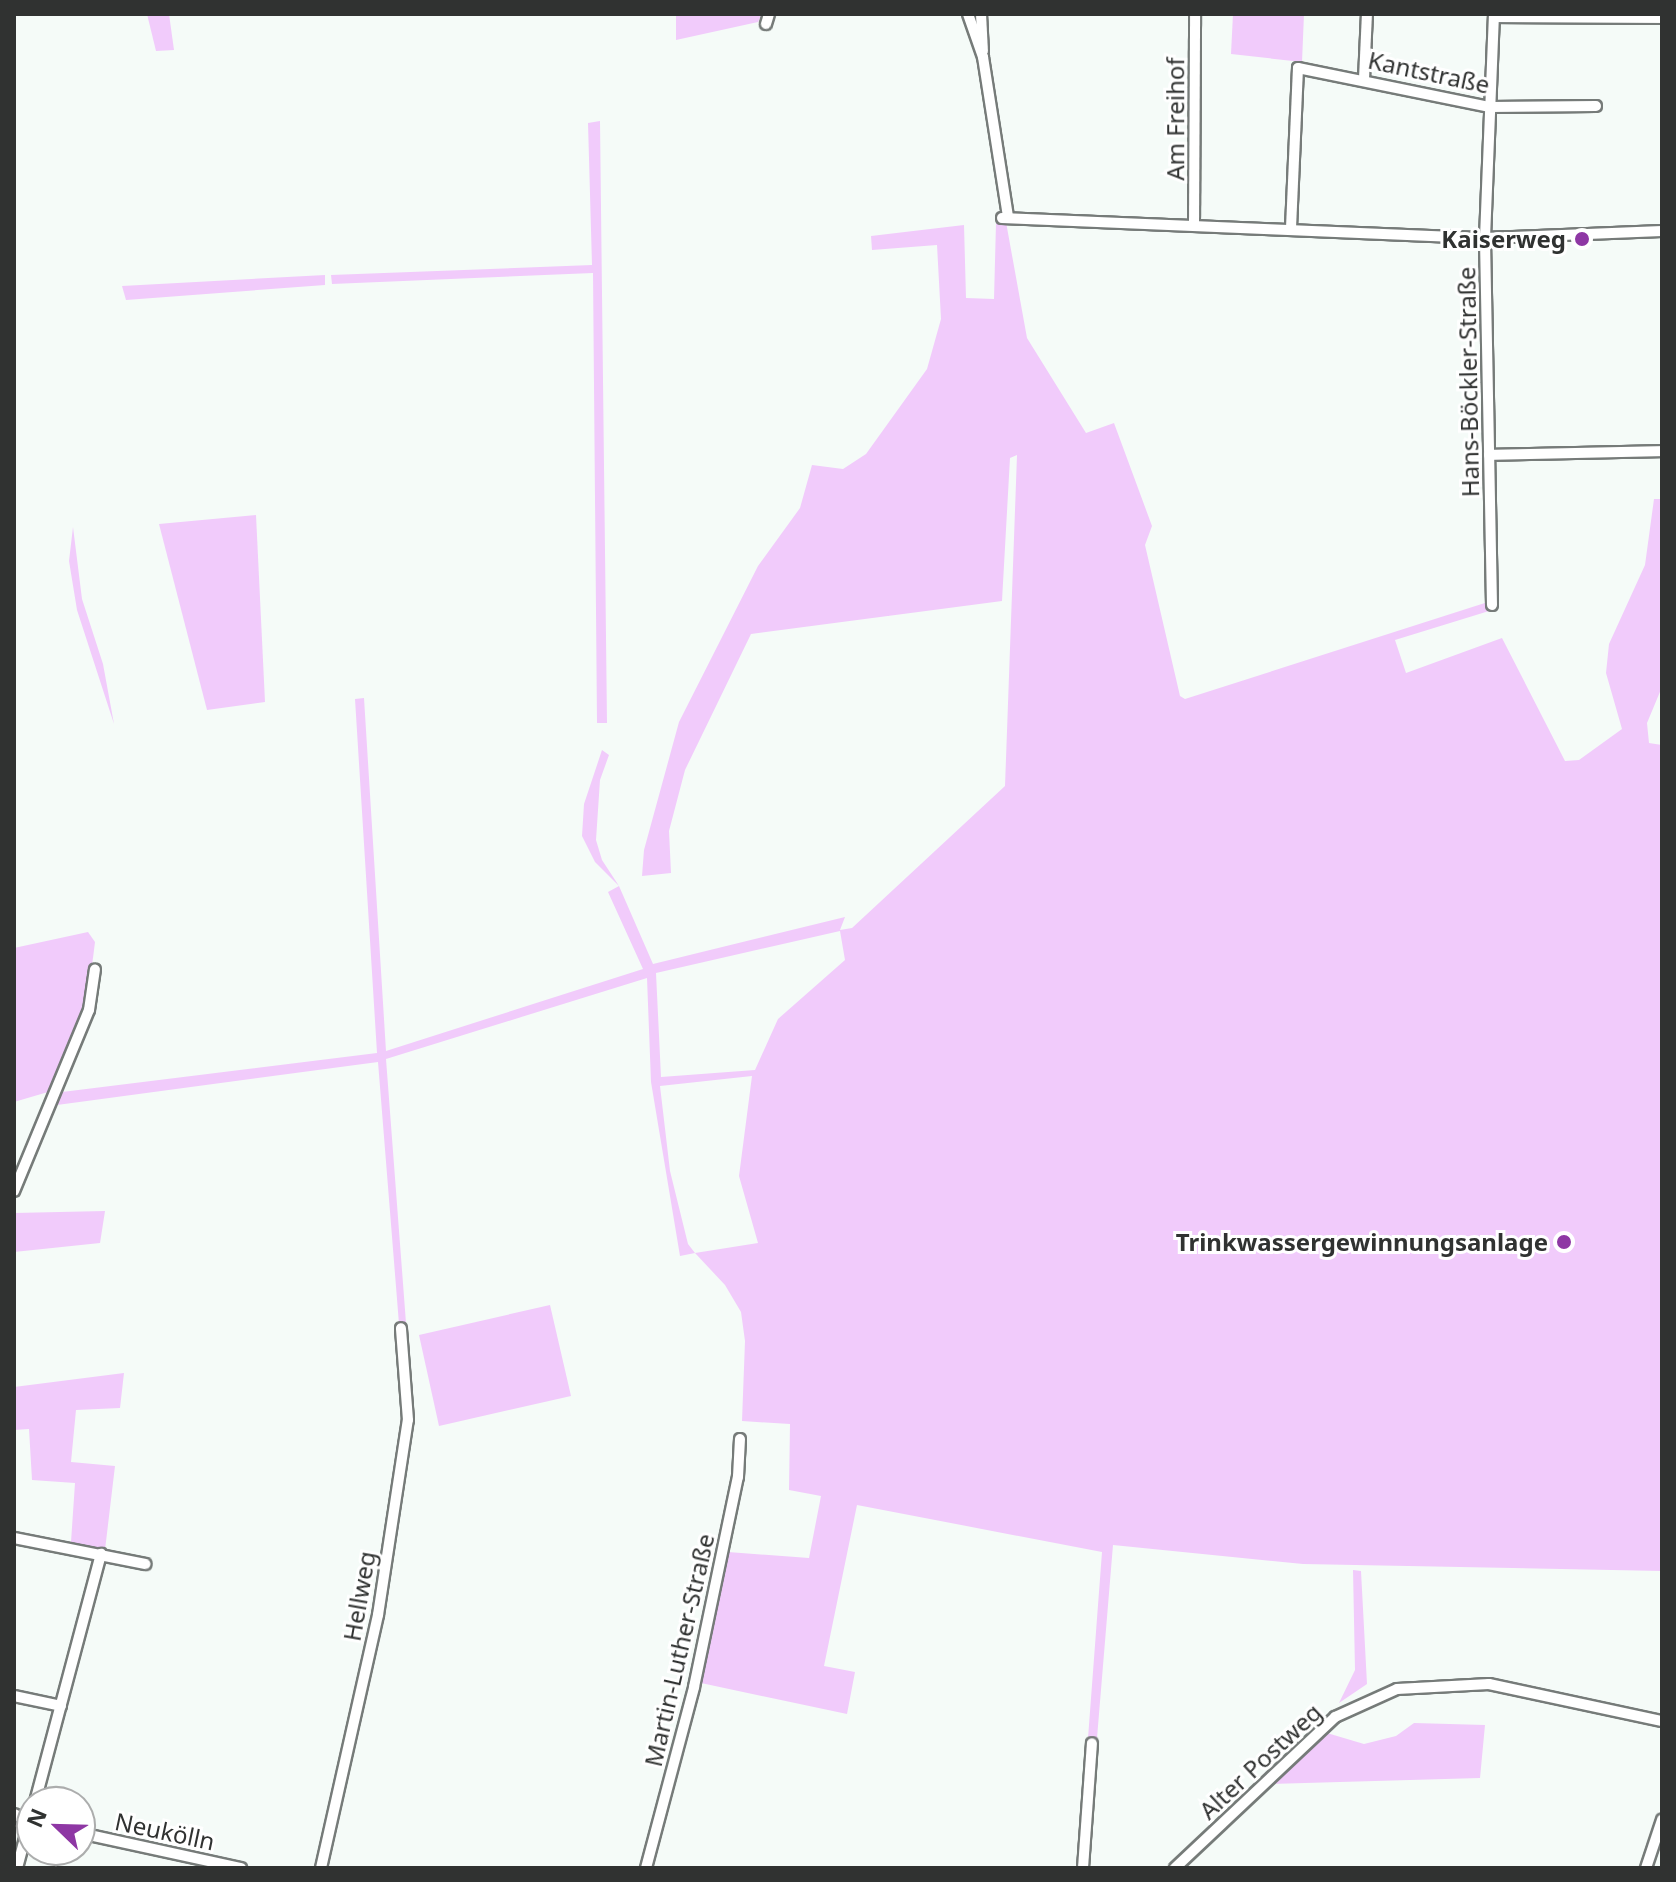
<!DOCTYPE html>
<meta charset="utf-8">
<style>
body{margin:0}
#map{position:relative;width:1676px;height:1882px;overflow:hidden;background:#f5fbf8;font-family:"Noto Sans",sans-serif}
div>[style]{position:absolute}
.green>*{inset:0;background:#f1cbfb}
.roads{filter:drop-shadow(2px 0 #767b79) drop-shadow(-2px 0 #767b79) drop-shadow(0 2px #767b79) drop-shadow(0 -2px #767b79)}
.minor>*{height:10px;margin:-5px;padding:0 5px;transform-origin:5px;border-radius:5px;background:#fff}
.dots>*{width:22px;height:22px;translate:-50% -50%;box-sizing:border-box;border:4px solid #fff;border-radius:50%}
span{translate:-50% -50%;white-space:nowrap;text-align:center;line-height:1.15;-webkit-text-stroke:6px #fff;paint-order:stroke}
.street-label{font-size:24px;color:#303231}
.poi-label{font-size:24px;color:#303231;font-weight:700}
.right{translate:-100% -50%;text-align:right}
.frame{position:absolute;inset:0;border:16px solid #303231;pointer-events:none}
.north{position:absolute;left:16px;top:1786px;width:80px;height:80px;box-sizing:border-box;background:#fff;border:2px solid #acadad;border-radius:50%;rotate:293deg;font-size:22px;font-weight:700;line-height:32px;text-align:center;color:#303231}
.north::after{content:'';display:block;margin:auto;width:28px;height:36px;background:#8e37a4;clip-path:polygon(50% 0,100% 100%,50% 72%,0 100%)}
</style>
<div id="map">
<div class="green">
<i style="clip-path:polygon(147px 14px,169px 14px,174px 50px,156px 51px)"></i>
<i style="clip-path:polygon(676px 14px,762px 14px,758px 22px,676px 40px)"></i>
<i style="clip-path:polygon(1233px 14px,1304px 14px,1302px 62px,1231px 54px)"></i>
<i style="clip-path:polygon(600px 121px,607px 723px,597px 723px,593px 273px,332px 284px,331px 275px,592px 265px,588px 123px)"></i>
<i style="clip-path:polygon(evenodd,1006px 222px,1027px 338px,1086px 433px,1114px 423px,1152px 526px,1145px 545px,1180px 696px,1185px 699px,1488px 602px,1489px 611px,1395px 640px,1406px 673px,1502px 638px,1565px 761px,1579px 760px,1622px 729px,1606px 673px,1609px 644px,1645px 565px,1654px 499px,1662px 499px,1662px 687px,1647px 723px,1649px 743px,1662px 745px,1662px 1571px,1303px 1564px,1113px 1545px,1097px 1738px,1088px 1738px,1102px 1552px,857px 1505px,824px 1666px,855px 1672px,847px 1714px,701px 1683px,728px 1552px,809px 1558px,821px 1496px,789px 1490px,790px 1424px,742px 1421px,745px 1341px,741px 1312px,725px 1285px,695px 1253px,680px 1256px,651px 1082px,647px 978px,386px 1059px,406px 1323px,399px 1324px,378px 1062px,57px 1105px,62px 1092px,377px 1053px,355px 699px,364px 698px,386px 1051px,643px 969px,608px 892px,619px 886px,595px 862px,582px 836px,584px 804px,602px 750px,609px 755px,600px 780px,596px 840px,602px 860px,619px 886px,653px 964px,845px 917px,840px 930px,852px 928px,1005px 786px,1017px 455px,1010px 458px,1002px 601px,751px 634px,685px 770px,669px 831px,671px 873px,642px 876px,644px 850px,679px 722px,758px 566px,800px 508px,812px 465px,843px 469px,866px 454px,927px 369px,941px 319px,937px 245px,872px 250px,871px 236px,964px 225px,966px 298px,994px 299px,996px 223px,1006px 222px,840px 931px,845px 960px,778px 1019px,755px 1070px,661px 1077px,656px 973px,840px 931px,1006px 222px,752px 1076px,739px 1176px,758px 1243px,695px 1253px,688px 1244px,670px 1171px,660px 1086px,752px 1076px)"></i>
<i style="clip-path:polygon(325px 275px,325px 285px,126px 300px,122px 286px)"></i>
<i style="clip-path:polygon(256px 515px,265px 702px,207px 710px,159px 524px)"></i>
<i style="clip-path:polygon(73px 527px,82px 599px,103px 664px,114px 724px,77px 610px,69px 561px)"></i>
<i style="clip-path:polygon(88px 932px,95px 942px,87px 1005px,57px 1080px,48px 1092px,14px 1102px,14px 948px)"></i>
<i style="clip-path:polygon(105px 1211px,100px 1243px,14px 1252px,14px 1213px)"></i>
<i style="clip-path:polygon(550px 1305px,571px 1396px,439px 1426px,419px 1335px)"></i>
<i style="clip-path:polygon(124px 1373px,120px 1408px,76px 1410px,71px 1462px,115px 1466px,105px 1550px,71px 1542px,75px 1483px,32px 1480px,29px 1429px,14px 1430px,14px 1387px)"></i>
<i style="clip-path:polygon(1353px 1570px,1361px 1571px,1367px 1684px,1339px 1703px,1355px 1670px)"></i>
<i style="clip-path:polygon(1414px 1723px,1485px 1725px,1480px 1778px,1270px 1784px,1327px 1733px,1364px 1744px,1396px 1736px)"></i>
</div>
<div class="roads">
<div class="minor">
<i style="left:968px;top:14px;width:46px;rotate:70.8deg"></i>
<i style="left:983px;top:57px;width:162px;rotate:81.1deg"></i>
<i style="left:981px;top:14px;width:37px;rotate:87deg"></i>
<i style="left:1494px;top:17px;width:168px;rotate:0.3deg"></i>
<i style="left:766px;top:24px;width:10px;rotate:-73deg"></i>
<i style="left:1364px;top:79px;width:65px;rotate:-87.4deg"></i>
<i style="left:1002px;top:218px;width:483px;rotate:2.4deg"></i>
<i style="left:1485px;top:238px;width:177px;rotate:-2.3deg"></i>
<i style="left:1194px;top:224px;width:210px;rotate:-89.7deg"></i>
<i style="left:1291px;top:228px;width:160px;rotate:-87.5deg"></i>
<i style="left:1298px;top:68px;width:196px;rotate:11.5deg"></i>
<i style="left:1490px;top:107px;width:106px;rotate:-0.5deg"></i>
<i style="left:1489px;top:455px;width:173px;rotate:-1.3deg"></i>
<i style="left:1492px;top:605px;width:367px;rotate:-91.1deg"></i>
<i style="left:1485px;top:238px;width:224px;rotate:-87.7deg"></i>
<i style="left:14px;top:1191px;width:196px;rotate:-67.5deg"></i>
<i style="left:89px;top:1010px;width:41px;rotate:-81.7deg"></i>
<i style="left:14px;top:1538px;width:134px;rotate:11.2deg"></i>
<i style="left:14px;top:1696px;width:48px;rotate:12deg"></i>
<i style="left:35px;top:1802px;width:257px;rotate:-75.1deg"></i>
<i style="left:14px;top:1814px;width:20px;rotate:27deg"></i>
<i style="left:80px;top:1833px;width:165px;rotate:12.3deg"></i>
<i style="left:17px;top:1868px;width:58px;rotate:-75deg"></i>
<i style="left:321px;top:1868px;width:259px;rotate:-77.3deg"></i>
<i style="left:378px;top:1615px;width:197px;rotate:-81.3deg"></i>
<i style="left:408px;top:1420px;width:92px;rotate:-94.4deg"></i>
<i style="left:646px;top:1868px;width:187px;rotate:-75.1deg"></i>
<i style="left:694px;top:1687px;width:215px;rotate:-78.2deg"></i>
<i style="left:738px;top:1477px;width:38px;rotate:-87deg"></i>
<i style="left:1083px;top:1868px;width:125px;rotate:-85.9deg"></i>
<i style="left:1175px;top:1868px;width:220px;rotate:-43.3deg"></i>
<i style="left:1335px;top:1717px;width:68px;rotate:-24.3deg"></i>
<i style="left:1397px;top:1689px;width:92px;rotate:-3.1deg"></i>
<i style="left:1489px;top:1684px;width:177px;rotate:12.1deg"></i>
<i style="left:1646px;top:1868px;width:51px;rotate:-71.6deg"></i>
</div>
</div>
<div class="dots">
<i style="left:1582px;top:239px;background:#8e37a4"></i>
<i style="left:1564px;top:1242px;background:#8e37a4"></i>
</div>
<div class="street-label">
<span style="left:1429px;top:72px;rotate:12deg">Kantstraße</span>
<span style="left:1175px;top:119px;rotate:-90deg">Am Freihof</span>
<span style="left:1468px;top:382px;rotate:-91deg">Hans-Böckler-Straße</span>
<span style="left:359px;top:1596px;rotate:-80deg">Hellweg</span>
<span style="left:679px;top:1650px;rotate:-77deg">Martin-Luther-Straße</span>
<span style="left:1260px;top:1761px;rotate:-43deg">Alter Postweg</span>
<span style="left:165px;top:1831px;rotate:12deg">Neukölln</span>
</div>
<div class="poi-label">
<span class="right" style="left:1566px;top:239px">Kaiserweg</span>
<span class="right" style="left:1548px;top:1242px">Trinkwassergewinnungsanlage</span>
</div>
<div class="frame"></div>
<div class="north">N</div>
</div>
